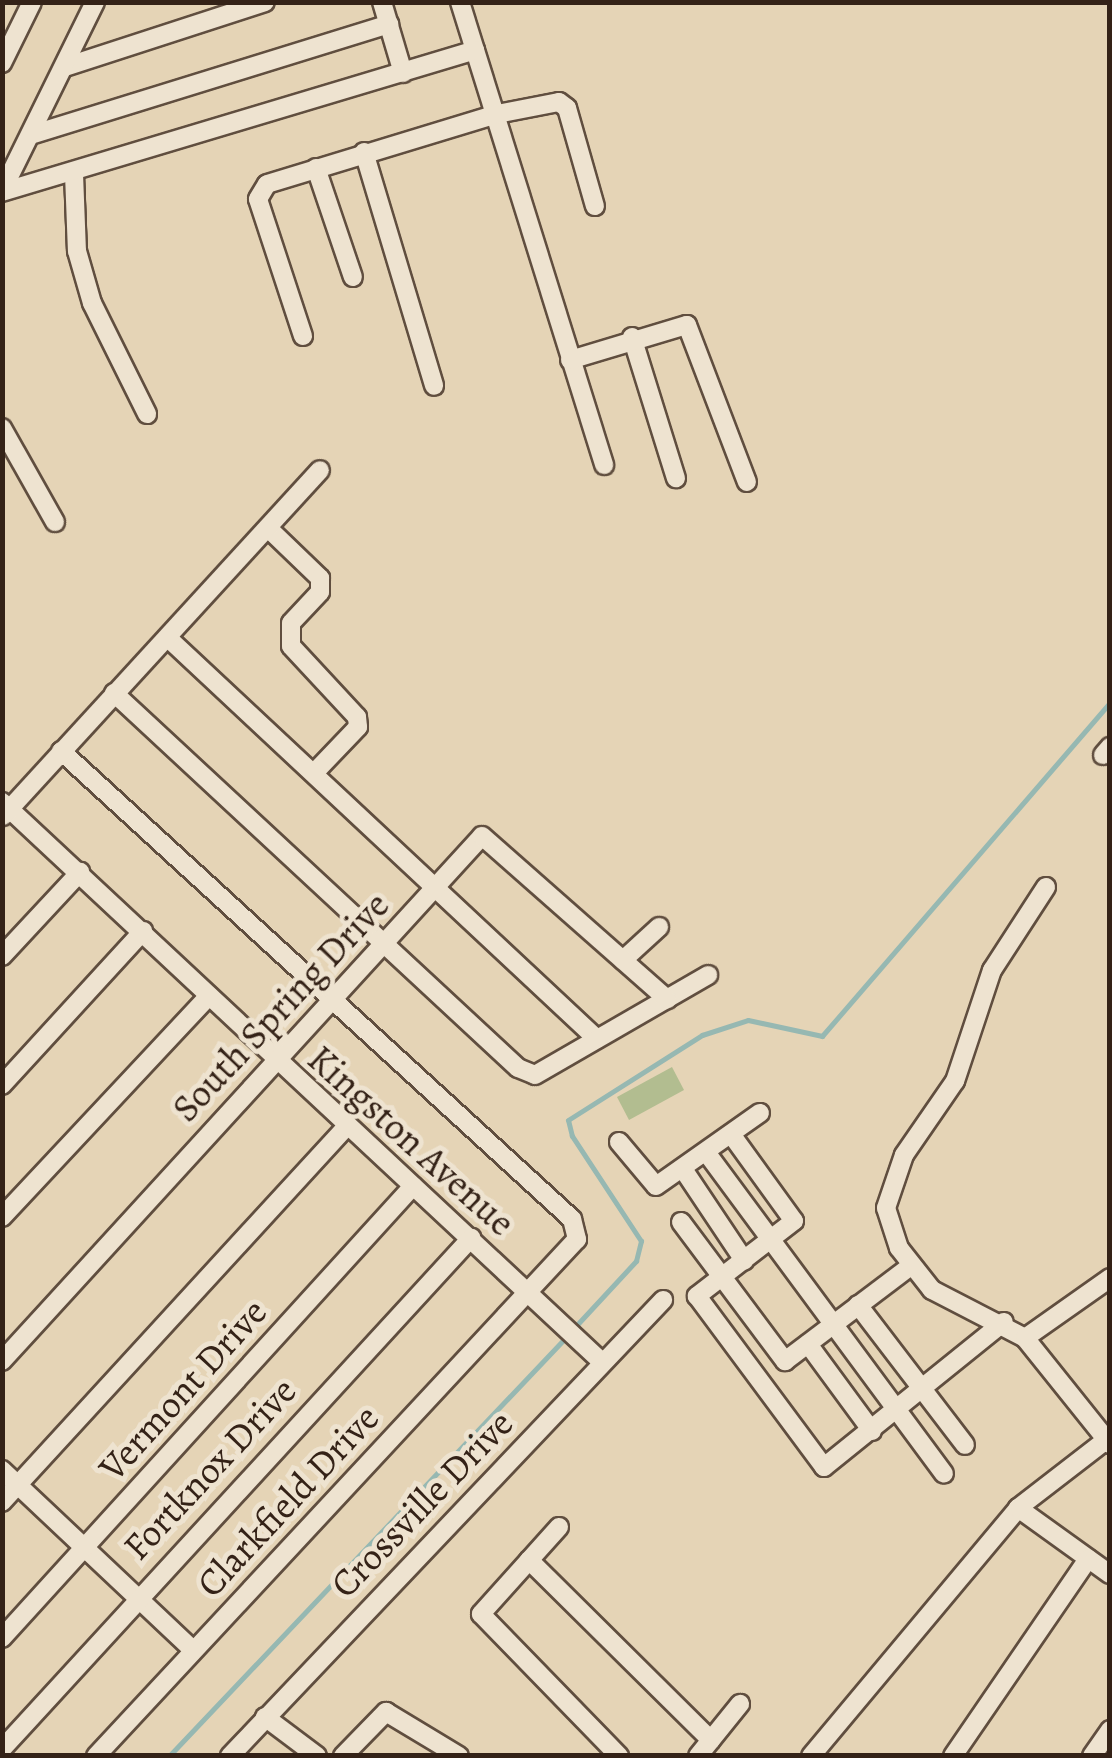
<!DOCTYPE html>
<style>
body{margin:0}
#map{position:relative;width:1112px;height:1758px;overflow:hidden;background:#e5d4b6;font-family:Alegreya,serif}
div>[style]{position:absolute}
.green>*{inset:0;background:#b2bd90}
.stream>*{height:5px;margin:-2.5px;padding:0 2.5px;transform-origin:2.5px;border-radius:2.5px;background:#96b8b2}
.roads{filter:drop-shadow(2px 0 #604e3f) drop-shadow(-2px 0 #604e3f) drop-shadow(0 2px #604e3f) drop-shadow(0 -2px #604e3f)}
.minor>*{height:18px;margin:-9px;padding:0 9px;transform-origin:9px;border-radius:9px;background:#eee3d0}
span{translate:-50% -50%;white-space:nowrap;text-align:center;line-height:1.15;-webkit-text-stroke:10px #eee3d0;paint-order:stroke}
.street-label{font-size:38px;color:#342217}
.frame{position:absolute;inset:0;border:5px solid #342217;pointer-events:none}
</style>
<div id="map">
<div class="green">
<i style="clip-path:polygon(672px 1067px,684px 1090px,629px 1120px,617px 1097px)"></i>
</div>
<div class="stream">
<i style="left:573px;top:1329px;width:93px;rotate:-47.2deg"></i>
<i style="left:636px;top:1261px;width:21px;rotate:-76deg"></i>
<i style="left:641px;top:1241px;width:126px;rotate:-123.3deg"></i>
<i style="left:572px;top:1136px;width:16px;rotate:-104deg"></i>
<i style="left:568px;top:1120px;width:159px;rotate:-32.4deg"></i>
<i style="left:702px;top:1035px;width:48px;rotate:-18.1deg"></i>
<i style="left:748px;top:1020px;width:76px;rotate:12.2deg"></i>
<i style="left:822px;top:1036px;width:441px;rotate:-49.2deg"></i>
<i style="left:169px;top:1756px;width:577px;rotate:-46.54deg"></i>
</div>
<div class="roads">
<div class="minor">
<i style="left:382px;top:2px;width:74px;rotate:73.5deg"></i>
<i style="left:460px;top:2px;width:485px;rotate:72.7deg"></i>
<i style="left:2px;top:63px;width:68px;rotate:-63.8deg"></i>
<i style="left:65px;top:67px;width:210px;rotate:-18deg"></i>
<i style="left:34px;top:134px;width:372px;rotate:-17.2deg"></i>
<i style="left:364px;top:152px;width:244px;rotate:73.3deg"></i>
<i style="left:316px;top:168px;width:115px;rotate:71.3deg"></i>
<i style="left:74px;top:174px;width:77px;rotate:87.8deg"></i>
<i style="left:77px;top:251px;width:54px;rotate:73.9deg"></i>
<i style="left:92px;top:303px;width:124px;rotate:63.6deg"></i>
<i style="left:2px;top:191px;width:211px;rotate:-63.8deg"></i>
<i style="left:2px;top:192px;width:494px;rotate:-16.7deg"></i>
<i style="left:303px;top:336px;width:144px;rotate:-108.2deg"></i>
<i style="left:258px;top:199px;width:17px;rotate:-59deg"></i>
<i style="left:267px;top:184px;width:240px;rotate:-16.9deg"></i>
<i style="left:497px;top:114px;width:63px;rotate:-11deg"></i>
<i style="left:559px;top:102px;width:10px;rotate:37deg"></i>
<i style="left:567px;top:108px;width:102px;rotate:74.1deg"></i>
<i style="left:632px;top:337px;width:148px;rotate:72.7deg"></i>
<i style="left:570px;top:360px;width:122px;rotate:-16.7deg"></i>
<i style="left:687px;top:325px;width:168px;rotate:69.1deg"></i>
<i style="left:2px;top:428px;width:108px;rotate:60.6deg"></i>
<i style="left:269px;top:529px;width:71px;rotate:43.9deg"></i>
<i style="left:320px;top:578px;width:14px;rotate:90deg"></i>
<i style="left:320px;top:592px;width:42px;rotate:133.1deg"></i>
<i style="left:291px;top:623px;width:23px;rotate:90deg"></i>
<i style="left:291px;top:646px;width:97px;rotate:47.1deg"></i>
<i style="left:357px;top:717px;width:10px;rotate:84deg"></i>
<i style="left:358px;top:727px;width:64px;rotate:133.7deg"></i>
<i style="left:168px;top:638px;width:587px;rotate:43.07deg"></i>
<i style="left:114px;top:693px;width:551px;rotate:42.87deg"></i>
<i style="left:518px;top:1068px;width:18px;rotate:22deg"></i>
<i style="left:535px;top:1075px;width:200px;rotate:-30deg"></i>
<i style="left:61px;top:751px;width:693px;rotate:42.49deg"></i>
<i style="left:572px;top:1219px;width:21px;rotate:76deg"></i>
<i style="left:577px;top:1239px;width:706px;rotate:132.93deg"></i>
<i style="left:1103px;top:755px;width:11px;rotate:-49deg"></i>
<i style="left:2px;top:802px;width:821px;rotate:43.03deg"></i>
<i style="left:3px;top:816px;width:469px;rotate:-47.5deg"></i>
<i style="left:1046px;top:887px;width:99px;rotate:123deg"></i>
<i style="left:992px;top:970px;width:117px;rotate:108.4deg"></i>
<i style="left:955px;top:1081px;width:90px;rotate:124.6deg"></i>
<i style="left:904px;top:1155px;width:56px;rotate:108.8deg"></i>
<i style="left:886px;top:1208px;width:42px;rotate:72deg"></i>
<i style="left:899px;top:1248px;width:53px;rotate:51.8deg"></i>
<i style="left:932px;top:1290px;width:105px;rotate:27.3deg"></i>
<i style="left:1025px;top:1338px;width:136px;rotate:51.3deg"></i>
<i style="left:2px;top:956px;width:115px;rotate:-47.1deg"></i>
<i style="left:623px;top:960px;width:49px;rotate:-42.5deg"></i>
<i style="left:2px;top:1085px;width:209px;rotate:-47.5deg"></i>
<i style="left:731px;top:1134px;width:107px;rotate:54.1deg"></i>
<i style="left:794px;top:1221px;width:123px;rotate:142.3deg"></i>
<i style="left:697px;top:1296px;width:213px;rotate:53.4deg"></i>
<i style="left:824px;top:1467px;width:231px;rotate:-38.9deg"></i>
<i style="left:619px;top:1142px;width:57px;rotate:49.9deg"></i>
<i style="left:656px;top:1186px;width:127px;rotate:-35.1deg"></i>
<i style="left:706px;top:1152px;width:400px;rotate:53.5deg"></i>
<i style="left:683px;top:1169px;width:110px;rotate:56.2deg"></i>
<i style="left:2px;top:1217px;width:303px;rotate:-46.9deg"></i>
<i style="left:681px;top:1222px;width:174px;rotate:53.2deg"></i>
<i style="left:785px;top:1361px;width:159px;rotate:-37.1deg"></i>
<i style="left:858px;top:1305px;width:176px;rotate:52.6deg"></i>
<i style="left:1025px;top:1338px;width:104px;rotate:-35.2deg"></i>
<i style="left:808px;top:1344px;width:108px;rotate:53.7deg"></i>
<i style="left:2px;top:1361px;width:711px;rotate:-47.56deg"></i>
<i style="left:482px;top:836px;width:247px;rotate:41.4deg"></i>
<i style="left:2px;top:1470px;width:262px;rotate:43.3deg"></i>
<i style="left:2px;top:1502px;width:510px;rotate:-47.46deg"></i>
<i style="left:1018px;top:1508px;width:113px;rotate:35.7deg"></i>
<i style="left:559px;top:1527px;width:117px;rotate:131.9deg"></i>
<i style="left:481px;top:1614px;width:198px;rotate:45.8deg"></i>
<i style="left:529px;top:1560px;width:256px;rotate:44.7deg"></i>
<i style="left:2px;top:1638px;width:611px;rotate:-47.72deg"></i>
<i style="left:265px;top:1717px;width:65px;rotate:36.9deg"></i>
<i style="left:2px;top:1749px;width:694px;rotate:-47.45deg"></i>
<i style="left:230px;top:1756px;width:629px;rotate:-46.48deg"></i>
<i style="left:343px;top:1756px;width:62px;rotate:-45.7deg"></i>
<i style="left:386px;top:1712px;width:85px;rotate:31.1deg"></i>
<i style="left:698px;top:1756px;width:67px;rotate:-51.1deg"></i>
<i style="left:811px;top:1756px;width:323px;rotate:-50.1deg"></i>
<i style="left:1018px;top:1508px;width:116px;rotate:-37.7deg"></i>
<i style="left:953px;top:1756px;width:239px;rotate:-55.6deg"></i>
<i style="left:1092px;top:1756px;width:32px;rotate:-55deg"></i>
</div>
</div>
<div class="street-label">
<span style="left:281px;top:1007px;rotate:-47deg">South Spring Drive</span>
<span style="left:411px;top:1141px;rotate:42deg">Kingston Avenue</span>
<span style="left:183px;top:1390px;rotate:-48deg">Vermont Drive</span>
<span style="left:210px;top:1469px;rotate:-47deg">Fortknox Drive</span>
<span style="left:288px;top:1501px;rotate:-47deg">Clarkfield Drive</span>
<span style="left:422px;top:1504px;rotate:-46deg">Crossville Drive</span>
</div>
<div class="frame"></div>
</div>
